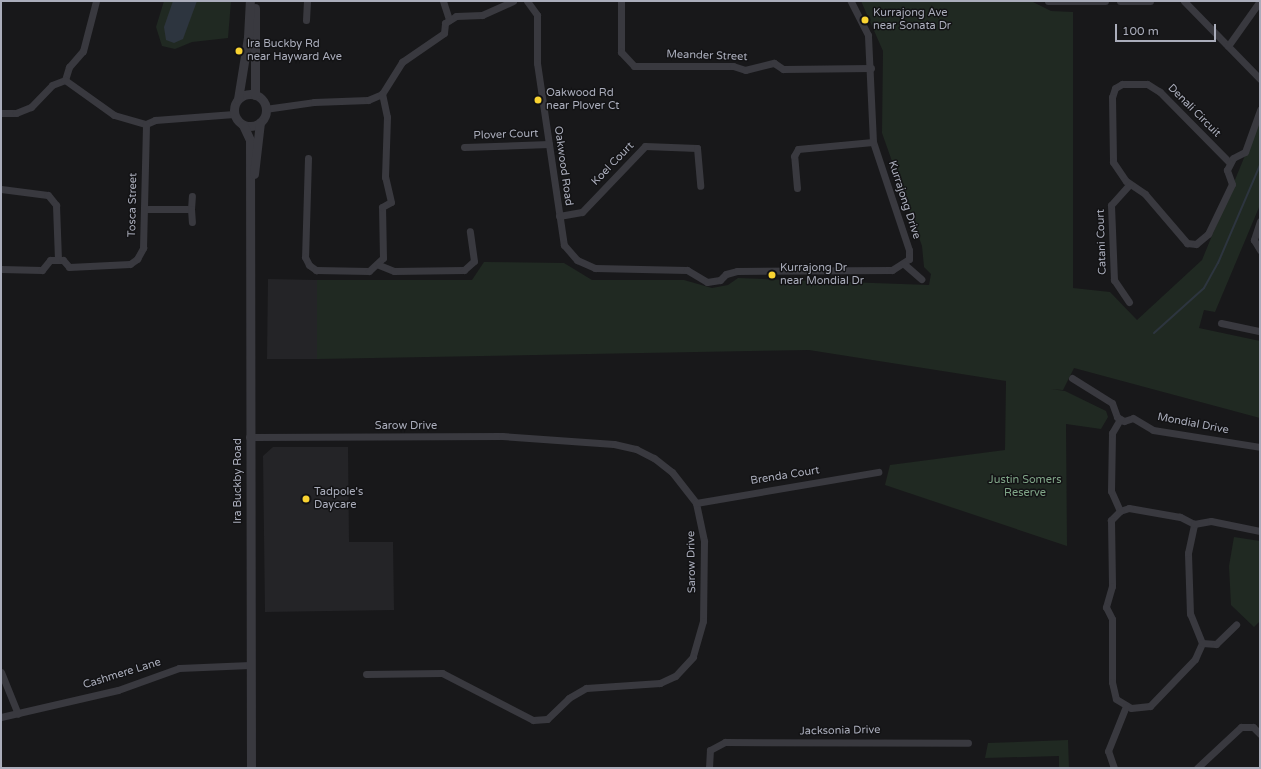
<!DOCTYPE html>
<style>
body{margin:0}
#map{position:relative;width:1261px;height:769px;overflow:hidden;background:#18181a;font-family:"Varela Round",sans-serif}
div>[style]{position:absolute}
.built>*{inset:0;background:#242427}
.green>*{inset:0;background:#202922}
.water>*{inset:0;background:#2d353f}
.stream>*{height:2px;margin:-1px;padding:0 1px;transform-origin:1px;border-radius:1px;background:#2d353f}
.minor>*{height:7px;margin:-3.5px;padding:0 3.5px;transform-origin:3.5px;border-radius:3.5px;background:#39393f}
.tertiary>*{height:9px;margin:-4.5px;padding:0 4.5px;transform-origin:4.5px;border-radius:4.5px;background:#39393f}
.tertiary>.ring{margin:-4.5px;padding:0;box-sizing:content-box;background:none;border:9px solid #39393f;border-radius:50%}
.dots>*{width:11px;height:11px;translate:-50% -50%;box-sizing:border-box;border:2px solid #131315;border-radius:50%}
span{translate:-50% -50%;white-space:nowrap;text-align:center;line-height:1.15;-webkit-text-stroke:3px #131315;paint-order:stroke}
.poi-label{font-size:11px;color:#aaadbb}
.left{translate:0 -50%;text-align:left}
.street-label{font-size:11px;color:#aaadbb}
.park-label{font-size:11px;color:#80a688}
.frame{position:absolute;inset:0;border:2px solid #aaadbb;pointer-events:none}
.scale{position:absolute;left:1115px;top:24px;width:101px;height:18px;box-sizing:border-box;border:2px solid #aaadbb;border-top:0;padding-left:5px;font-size:12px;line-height:14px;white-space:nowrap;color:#aaadbb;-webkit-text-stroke:3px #131315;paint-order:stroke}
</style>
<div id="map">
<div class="built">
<i style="clip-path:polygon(268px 279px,317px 280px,317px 359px,267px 359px)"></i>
<i style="clip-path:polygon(273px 447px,348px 447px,349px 542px,393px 542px,394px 610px,265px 612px,263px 456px)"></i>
</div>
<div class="green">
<i style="clip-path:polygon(164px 1px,231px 1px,228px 38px,192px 42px,175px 49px,162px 46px,156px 27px)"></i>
<i style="clip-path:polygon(861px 1px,1031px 1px,1051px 11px,1073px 12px,1073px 288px,1110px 292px,1137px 320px,1202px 260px,1260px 119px,1260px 205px,1215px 312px,1204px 310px,1199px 328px,1260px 341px,1260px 418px,1074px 368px,1063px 390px,1051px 389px,1065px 391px,1106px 411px,1108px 417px,1101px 429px,1066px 424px,1067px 546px,885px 485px,890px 465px,1005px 450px,1006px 381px,809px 350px,317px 359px,317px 280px,472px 280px,484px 262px,564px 263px,592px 280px,684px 280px,712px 288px,728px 285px,738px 278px,929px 285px,931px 274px,924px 267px,922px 246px,882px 133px,883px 51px)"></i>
<i style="clip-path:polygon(1234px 537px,1260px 541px,1260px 621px,1254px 627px,1231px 605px,1229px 566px)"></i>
<i style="clip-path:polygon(1068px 740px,1069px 768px,1059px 768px,1059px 756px,985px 758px,988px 743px)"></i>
</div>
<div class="water">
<i style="clip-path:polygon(173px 1px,197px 1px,183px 39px,174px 43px,166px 40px,164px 27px)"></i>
</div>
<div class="stream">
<i style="left:1154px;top:333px;width:67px;rotate:-42deg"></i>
<i style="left:1204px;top:288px;width:29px;rotate:-61deg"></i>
<i style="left:1218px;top:263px;width:107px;rotate:-66.8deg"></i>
</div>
<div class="minor">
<i style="left:443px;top:1px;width:20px;rotate:72deg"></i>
<i style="left:527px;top:1px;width:17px;rotate:54deg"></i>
<i style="left:537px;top:15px;width:48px;rotate:90deg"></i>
<i style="left:537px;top:63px;width:184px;rotate:81.6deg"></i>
<i style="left:564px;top:245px;width:20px;rotate:49deg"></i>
<i style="left:577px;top:260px;width:20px;rotate:24deg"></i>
<i style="left:595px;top:268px;width:92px;rotate:1.2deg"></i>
<i style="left:687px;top:270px;width:23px;rotate:31deg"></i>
<i style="left:707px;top:282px;width:13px;rotate:-9deg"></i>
<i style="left:720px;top:280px;width:8px;rotate:-45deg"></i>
<i style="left:726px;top:274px;width:11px;rotate:-15deg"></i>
<i style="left:737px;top:271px;width:155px;rotate:-0.4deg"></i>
<i style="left:892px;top:270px;width:20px;rotate:-33deg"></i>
<i style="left:909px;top:259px;width:9px;rotate:-90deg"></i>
<i style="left:909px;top:250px;width:114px;rotate:-108.4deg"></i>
<i style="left:873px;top:142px;width:107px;rotate:-92.7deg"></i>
<i style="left:868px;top:35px;width:38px;rotate:-117deg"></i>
<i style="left:621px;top:1px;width:51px;rotate:90deg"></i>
<i style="left:621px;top:52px;width:19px;rotate:47deg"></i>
<i style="left:634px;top:66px;width:99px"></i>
<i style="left:733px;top:66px;width:13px;rotate:18deg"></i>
<i style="left:745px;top:70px;width:30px;rotate:-14deg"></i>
<i style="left:774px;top:63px;width:11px;rotate:34deg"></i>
<i style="left:783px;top:69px;width:88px;rotate:-0.7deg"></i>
<i style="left:1048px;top:1px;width:57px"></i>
<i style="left:1120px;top:1px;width:30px"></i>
<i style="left:1184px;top:1px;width:109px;rotate:45.7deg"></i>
<i style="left:306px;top:20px;width:19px;rotate:-87deg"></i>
<i style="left:1228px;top:46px;width:55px;rotate:-54.6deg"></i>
<i style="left:65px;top:80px;width:14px;rotate:-73deg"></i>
<i style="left:69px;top:67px;width:21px;rotate:-49deg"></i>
<i style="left:83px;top:51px;width:52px;rotate:-75.4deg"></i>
<i style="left:265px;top:109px;width:49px;rotate:-8.1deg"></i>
<i style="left:314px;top:102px;width:54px;rotate:-2.1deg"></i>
<i style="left:368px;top:100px;width:15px;rotate:-23deg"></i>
<i style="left:382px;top:94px;width:38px;rotate:-58deg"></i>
<i style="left:402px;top:62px;width:51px;rotate:-34.6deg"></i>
<i style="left:444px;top:33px;width:10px;rotate:-84deg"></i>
<i style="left:445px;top:23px;width:13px;rotate:-32deg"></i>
<i style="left:456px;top:16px;width:26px;rotate:-2deg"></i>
<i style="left:482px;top:15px;width:34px;rotate:-24deg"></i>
<i style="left:1px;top:113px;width:15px"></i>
<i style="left:16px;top:113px;width:16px;rotate:-22deg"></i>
<i style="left:31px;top:107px;width:30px;rotate:-46deg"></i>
<i style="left:52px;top:85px;width:14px;rotate:-21deg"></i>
<i style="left:65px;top:80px;width:60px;rotate:35.5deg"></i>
<i style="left:114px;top:115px;width:33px;rotate:16deg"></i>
<i style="left:146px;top:124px;width:10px;rotate:-24deg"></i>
<i style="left:155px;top:120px;width:79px;rotate:-4.3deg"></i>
<i style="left:464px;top:147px;width:85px;rotate:-2deg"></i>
<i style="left:308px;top:158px;width:99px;rotate:91.7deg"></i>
<i style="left:305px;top:257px;width:9px;rotate:63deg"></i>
<i style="left:309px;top:265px;width:9px;rotate:36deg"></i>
<i style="left:316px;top:270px;width:53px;rotate:1.1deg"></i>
<i style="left:369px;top:271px;width:19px;rotate:-43deg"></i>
<i style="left:383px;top:258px;width:51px;rotate:-91.1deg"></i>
<i style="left:382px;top:207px;width:10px;rotate:-29deg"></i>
<i style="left:391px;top:202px;width:26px;rotate:-103deg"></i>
<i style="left:385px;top:177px;width:60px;rotate:-88.1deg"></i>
<i style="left:387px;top:117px;width:24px;rotate:-102deg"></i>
<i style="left:1230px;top:163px;width:100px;rotate:-134.6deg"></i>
<i style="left:1160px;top:92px;width:15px;rotate:-148deg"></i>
<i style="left:1147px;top:84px;width:25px;rotate:180deg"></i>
<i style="left:1122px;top:84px;width:8px;rotate:150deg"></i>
<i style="left:1115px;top:88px;width:9px;rotate:108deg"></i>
<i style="left:1112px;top:97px;width:65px;rotate:89.1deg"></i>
<i style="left:1113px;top:162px;width:23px;rotate:56deg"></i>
<i style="left:1126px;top:181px;width:23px;rotate:34deg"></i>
<i style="left:1145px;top:194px;width:65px;rotate:49.4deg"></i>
<i style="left:1187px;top:243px;width:9px;rotate:6deg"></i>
<i style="left:1196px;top:244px;width:16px;rotate:-40deg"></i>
<i style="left:1208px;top:234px;width:55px;rotate:-64.4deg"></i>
<i style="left:1232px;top:184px;width:15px;rotate:-110deg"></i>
<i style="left:1227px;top:170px;width:13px;rotate:-63deg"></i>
<i style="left:1233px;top:158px;width:13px;rotate:-27deg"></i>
<i style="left:1245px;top:152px;width:45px;rotate:-70.3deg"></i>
<i style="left:797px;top:188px;width:32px;rotate:-95deg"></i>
<i style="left:794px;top:156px;width:8px;rotate:-60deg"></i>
<i style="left:798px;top:149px;width:75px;rotate:-5.3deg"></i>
<i style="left:1px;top:189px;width:47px;rotate:7.3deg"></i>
<i style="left:48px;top:195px;width:13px;rotate:51deg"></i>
<i style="left:56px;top:205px;width:55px;rotate:87.9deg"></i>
<i style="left:144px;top:209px;width:47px"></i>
<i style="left:191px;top:209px;width:13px;rotate:-86deg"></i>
<i style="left:191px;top:209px;width:13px;rotate:86deg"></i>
<i style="left:559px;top:216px;width:23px;rotate:-10deg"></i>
<i style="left:582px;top:212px;width:91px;rotate:-46.3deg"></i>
<i style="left:645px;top:146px;width:52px;rotate:2.2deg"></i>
<i style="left:697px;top:148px;width:38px;rotate:85deg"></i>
<i style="left:1260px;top:221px;width:20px;rotate:108deg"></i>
<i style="left:1254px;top:240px;width:12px;rotate:59deg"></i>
<i style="left:904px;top:264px;width:23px;rotate:41deg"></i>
<i style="left:379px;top:265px;width:16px;rotate:22deg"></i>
<i style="left:394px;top:271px;width:70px;rotate:-0.8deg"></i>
<i style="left:464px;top:270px;width:13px;rotate:-42deg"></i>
<i style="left:474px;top:261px;width:30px;rotate:-98deg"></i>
<i style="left:1px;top:269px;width:41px;rotate:1.4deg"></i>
<i style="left:42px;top:270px;width:13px;rotate:-51deg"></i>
<i style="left:50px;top:260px;width:13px"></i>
<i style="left:63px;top:260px;width:9px;rotate:49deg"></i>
<i style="left:69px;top:267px;width:61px;rotate:-2.8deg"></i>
<i style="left:130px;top:264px;width:9px;rotate:-36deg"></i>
<i style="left:137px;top:259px;width:13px;rotate:-61deg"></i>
<i style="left:143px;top:248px;width:124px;rotate:-88.6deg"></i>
<i style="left:1129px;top:302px;width:27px;rotate:-124deg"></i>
<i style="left:1114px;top:280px;width:75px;rotate:-92.3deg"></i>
<i style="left:1111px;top:205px;width:28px;rotate:-48deg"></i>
<i style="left:1221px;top:323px;width:40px;rotate:12deg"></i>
<i style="left:1072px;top:378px;width:47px;rotate:32deg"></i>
<i style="left:1112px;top:403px;width:15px;rotate:70deg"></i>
<i style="left:1117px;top:417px;width:8px;rotate:30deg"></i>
<i style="left:1124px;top:421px;width:9px;rotate:-18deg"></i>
<i style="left:1133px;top:418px;width:23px;rotate:31deg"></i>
<i style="left:1153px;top:430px;width:108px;rotate:9deg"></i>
<i style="left:249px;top:437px;width:253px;rotate:-0.2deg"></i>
<i style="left:502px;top:436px;width:112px;rotate:4.1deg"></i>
<i style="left:614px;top:444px;width:23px;rotate:13deg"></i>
<i style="left:636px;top:449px;width:20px;rotate:27deg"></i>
<i style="left:654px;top:458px;width:23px;rotate:38deg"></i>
<i style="left:672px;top:472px;width:39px;rotate:52deg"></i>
<i style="left:696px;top:503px;width:39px;rotate:78deg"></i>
<i style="left:704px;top:541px;width:80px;rotate:90.7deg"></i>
<i style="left:703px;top:621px;width:37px;rotate:106deg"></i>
<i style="left:693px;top:657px;width:26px;rotate:133deg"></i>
<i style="left:675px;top:676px;width:17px;rotate:155deg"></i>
<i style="left:660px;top:683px;width:74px;rotate:176.1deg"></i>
<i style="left:586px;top:688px;width:20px;rotate:150deg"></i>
<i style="left:569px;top:698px;width:30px;rotate:136deg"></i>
<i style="left:547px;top:719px;width:14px;rotate:176deg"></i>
<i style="left:533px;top:720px;width:102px;rotate:-152.7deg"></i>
<i style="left:442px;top:673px;width:76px;rotate:179.2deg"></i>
<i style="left:696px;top:503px;width:185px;rotate:-9.7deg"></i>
<i style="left:1120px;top:511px;width:22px;rotate:-114deg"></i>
<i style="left:1111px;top:491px;width:58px;rotate:-89deg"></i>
<i style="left:1112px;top:433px;width:16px;rotate:-60deg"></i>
<i style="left:1194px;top:524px;width:16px;rotate:-153deg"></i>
<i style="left:1180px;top:517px;width:52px;rotate:-170deg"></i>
<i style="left:1129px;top:508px;width:9px;rotate:162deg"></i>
<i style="left:1120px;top:511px;width:13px;rotate:135deg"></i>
<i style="left:1111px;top:520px;width:66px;rotate:89.1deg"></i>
<i style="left:1112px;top:586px;width:22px;rotate:106deg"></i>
<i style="left:1106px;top:607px;width:13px;rotate:63deg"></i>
<i style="left:1112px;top:619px;width:63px;rotate:90deg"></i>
<i style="left:1112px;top:682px;width:17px;rotate:77deg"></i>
<i style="left:1116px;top:699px;width:17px;rotate:31deg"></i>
<i style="left:1131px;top:708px;width:19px;rotate:-6deg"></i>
<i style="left:1150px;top:706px;width:65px;rotate:-46.2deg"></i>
<i style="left:1195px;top:659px;width:17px;rotate:-66deg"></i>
<i style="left:1202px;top:643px;width:31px;rotate:-112deg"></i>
<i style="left:1190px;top:614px;width:61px;rotate:-91.9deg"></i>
<i style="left:1188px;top:553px;width:30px;rotate:-78deg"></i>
<i style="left:1194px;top:524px;width:17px;rotate:-10deg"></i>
<i style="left:1211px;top:521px;width:50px;rotate:11.5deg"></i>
<i style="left:1202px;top:643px;width:14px;rotate:4deg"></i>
<i style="left:1216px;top:644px;width:28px;rotate:-44deg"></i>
<i style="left:1px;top:672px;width:45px;rotate:68deg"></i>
<i style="left:1px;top:717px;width:120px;rotate:-13deg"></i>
<i style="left:118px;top:690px;width:65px;rotate:-19.8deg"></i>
<i style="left:179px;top:668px;width:71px;rotate:-2.4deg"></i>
<i style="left:709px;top:768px;width:18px;rotate:-87deg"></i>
<i style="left:710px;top:750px;width:17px;rotate:-28deg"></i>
<i style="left:725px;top:742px;width:243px;rotate:0.2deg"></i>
<i style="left:1114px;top:768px;width:18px;rotate:-109deg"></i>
<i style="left:1108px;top:751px;width:48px;rotate:-68.2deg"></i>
<i style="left:1197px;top:768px;width:60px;rotate:-43deg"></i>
<i style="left:1241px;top:727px;width:12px"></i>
<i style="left:1253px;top:727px;width:10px;rotate:45deg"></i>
</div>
<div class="tertiary">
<i class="ring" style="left:234px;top:94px;width:23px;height:23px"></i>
<i style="left:255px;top:95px;width:87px;rotate:-90deg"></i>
<i style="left:238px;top:99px;width:63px;rotate:-80.8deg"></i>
<i style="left:248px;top:37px;width:36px;rotate:-87deg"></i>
<i style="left:243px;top:125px;width:17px;rotate:65deg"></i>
<i style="left:250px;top:140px;width:628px;rotate:89.91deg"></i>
<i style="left:254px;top:174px;width:52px;rotate:-83.4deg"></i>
</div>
<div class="dots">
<i style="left:865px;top:20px;background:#f9d331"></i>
<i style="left:239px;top:51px;background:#f9d331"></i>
<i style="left:538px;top:100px;background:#f9d331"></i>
<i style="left:772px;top:275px;background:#f9d331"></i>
<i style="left:306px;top:499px;background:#f9d331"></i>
</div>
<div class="poi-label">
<span class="left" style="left:873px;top:20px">Kurrajong Ave<br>near Sonata Dr</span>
<span class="left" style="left:247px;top:51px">Ira Buckby Rd<br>near Hayward Ave</span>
<span class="left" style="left:546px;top:100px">Oakwood Rd<br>near Plover Ct</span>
<span class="left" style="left:780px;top:275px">Kurrajong Dr<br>near Mondial Dr</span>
<span class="left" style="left:314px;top:499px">Tadpole's<br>Daycare</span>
</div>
<div class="street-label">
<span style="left:707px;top:56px;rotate:2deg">Meander Street</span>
<span style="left:1194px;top:111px;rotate:45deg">Denali Circuit</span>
<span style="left:506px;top:135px;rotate:-2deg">Plover Court</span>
<span style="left:613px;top:164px;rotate:-46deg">Koel Court</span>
<span style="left:563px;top:166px;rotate:82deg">Oakwood Road</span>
<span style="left:904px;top:200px;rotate:72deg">Kurrajong Drive</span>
<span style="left:133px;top:205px;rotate:-89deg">Tosca Street</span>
<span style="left:1102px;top:242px;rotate:-92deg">Catani Court</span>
<span style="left:1193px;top:424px;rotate:11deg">Mondial Drive</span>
<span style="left:406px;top:426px">Sarow Drive</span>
<span style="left:785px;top:476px;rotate:-9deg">Brenda Court</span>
<span style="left:238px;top:481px;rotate:-90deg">Ira Buckby Road</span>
<span style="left:692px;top:562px;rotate:-91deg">Sarow Drive</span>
<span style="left:122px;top:674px;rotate:-17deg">Cashmere Lane</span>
<span style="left:840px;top:731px;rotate:-1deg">Jacksonia Drive</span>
</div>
<div class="park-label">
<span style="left:1025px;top:487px">Justin Somers<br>Reserve</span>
</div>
<div class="frame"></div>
<div class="scale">100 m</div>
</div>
